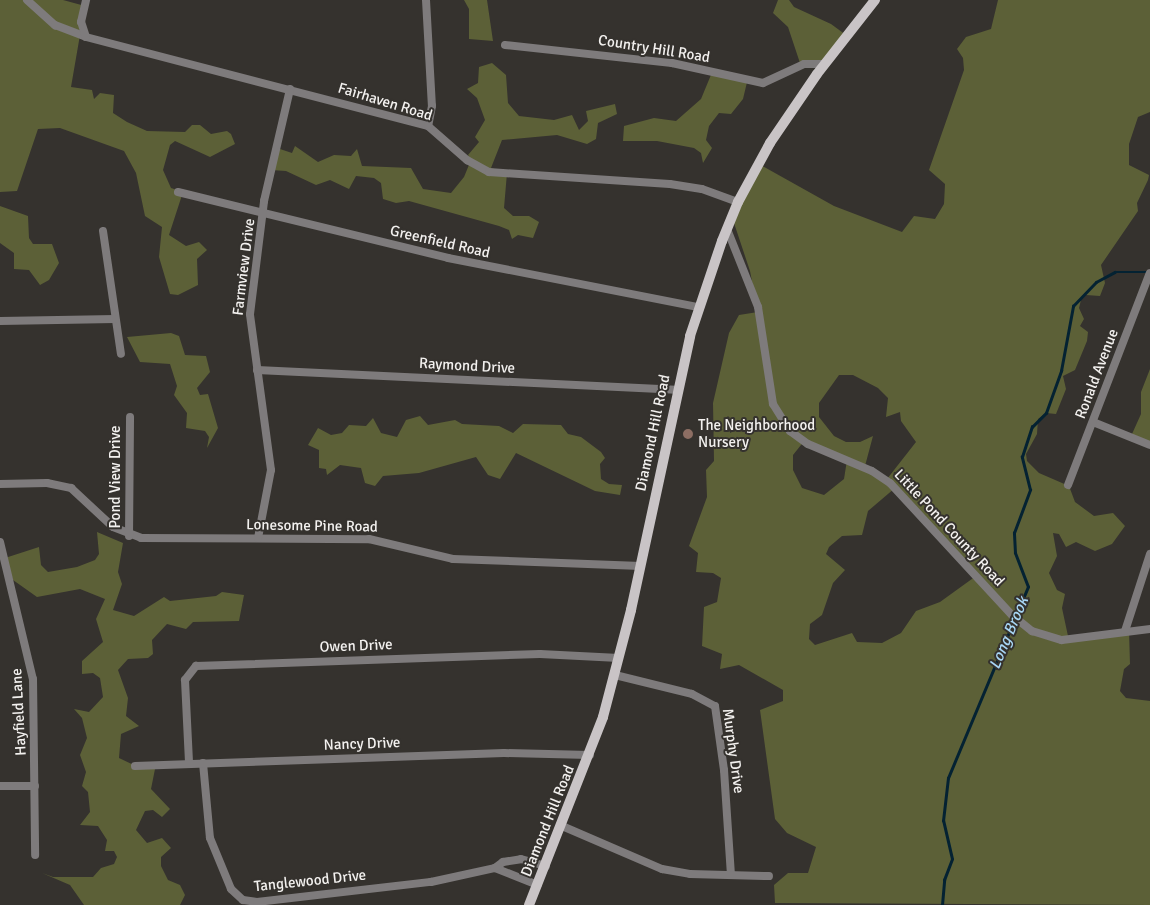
<!DOCTYPE html>
<style>
body{margin:0}
#map{position:relative;width:1150px;height:905px;overflow:hidden;background:#35322e;font-family:Signika,sans-serif}
div>[style]{position:absolute}
.green>*{inset:0;background:#5c6037}
.stream>*{height:2.5px;margin:-1.25px;padding:0 1.25px;transform-origin:1.25px;border-radius:1.25px;background:#042232}
.minor>*{height:8px;margin:-4px;padding:0 4px;transform-origin:4px;border-radius:4px;background:#7e7b7c}
.major>*{height:10px;margin:-5px;padding:0 5px;transform-origin:5px;border-radius:5px;background:#c9c4c6}
.dots>*{width:14px;height:14px;translate:-50% -50%;box-sizing:border-box;border:2px solid #35322e;border-radius:50%}
span{translate:-50% -50%;white-space:nowrap;text-align:center;line-height:1.15;-webkit-text-stroke:4px #35322e;paint-order:stroke}
.street-label{font-size:15px;color:#f3f1ef}
.poi-label{font-size:15px;color:#f3f1ef}
.left{translate:0 -50%;text-align:left}
.water-label{font-size:16px;color:#a8d6f5;font-style:italic}
</style>
<div id="map">
<div class="green">
<i style="clip-path:polygon(0 0,63px 0,85px 6px,71px 87px,92px 90px,94px 99px,100px 93px,114px 95px,113px 113px,127px 122px,147px 131px,185px 132px,192px 125px,200px 125px,211px 134px,227px 131px,231px 134px,235px 144px,210px 157px,175px 141px,170px 145px,163px 170px,171px 188px,183px 192px,169px 235px,186px 246px,199px 242px,207px 250px,197px 259px,198px 285px,178px 295px,170px 294px,159px 257px,162px 227px,145px 216px,136px 173px,124px 151px,60px 128px,38px 129px,17px 191px,0 192px)"></i>
<i style="clip-path:polygon(464px 0,487px 0,493px 41px,469px 39px,469px 9px)"></i>
<i style="clip-path:polygon(778px 0,789px 0,794px 7px,831px 24px,846px 35px,823px 66px,800px 63px,788px 27px,773px 13px)"></i>
<i style="clip-path:polygon(evenodd,998px 0,1150px 0,1150px 112px,1138px 117px,1129px 144px,1129px 165px,1149px 175px,1148px 180px,1137px 203px,1138px 211px,1101px 265px,1105px 283px,1100px 296px,1086px 295px,1081px 300px,1079px 308px,1084px 319px,1080px 326px,1088px 332px,1087px 341px,1075px 370px,1063px 376px,1066px 389px,1056px 414px,1046px 413px,1038px 419px,1037px 434px,1026px 454px,1027px 461px,1039px 473px,1069px 486px,1075px 502px,1094px 516px,1113px 513px,1125px 526px,1112px 544px,1095px 551px,1076px 542px,1066px 547px,1059px 534px,1053px 533px,1057px 556px,1049px 573px,1057px 590px,1065px 594px,1062px 608px,1068px 636px,1129px 630px,1130px 664px,1124px 669px,1120px 691px,1126px 698px,1150px 701px,1150px 905px,775px 903px,774px 885px,788px 873px,808px 873px,816px 847px,787px 833px,775px 819px,760px 710px,783px 701px,783px 690px,739px 665px,720px 669px,722px 654px,702px 646px,704px 607px,717px 602px,721px 578px,713px 573px,696px 572px,698px 553px,689px 546px,707px 497px,706px 470px,714px 461px,713px 403px,729px 333px,739px 315px,758px 312px,750px 271px,734px 223px,759px 164px,834px 206px,902px 232px,914px 216px,935px 219px,944px 204px,945px 184px,929px 170px,964px 70px,963px 58px,957px 49px,966px 37px,991px 29px,998px 0,839px 375px,853px 375px,878px 388px,888px 398px,886px 417px,900px 412px,901px 421px,916px 442px,887px 479px,865px 466px,873px 436px,860px 442px,846px 442px,834px 436px,819px 417px,819px 403px,839px 375px,998px 0,805px 440px,847px 460px,844px 479px,824px 495px,802px 488px,793px 470px,793px 455px,805px 440px,998px 0,895px 488px,976px 576px,940px 602px,916px 611px,901px 633px,882px 643px,857px 642px,852px 633px,815px 645px,809px 639px,810px 624px,822px 615px,833px 583px,845px 570px,826px 554px,829px 547px,842px 536px,862px 535px,868px 511px,895px 488px)"></i>
<i style="clip-path:polygon(492px 63px,506px 75px,508px 103px,519px 116px,554px 120px,572px 115px,579px 130px,588px 121px,586px 111px,615px 104px,617px 114px,598px 123px,596px 139px,587px 144px,557px 135px,502px 140px,491px 168px,507px 173px,504px 208px,513px 216px,529px 216px,539px 222px,533px 238px,518px 235px,512px 239px,509px 230px,499px 226px,409px 201px,396px 203px,383px 199px,381px 183px,374px 178px,356px 176px,349px 189px,330px 180px,316px 185px,286px 171px,271px 170px,277px 148px,292px 153px,295px 146px,318px 162px,334px 155px,351px 156px,357px 149px,362px 166px,411px 168px,423px 189px,451px 193px,464px 177px,471px 160px,468px 155px,479px 142px,475px 137px,485px 120px,477px 98px,467px 89px,478px 83px,479px 67px)"></i>
<i style="clip-path:polygon(713px 70px,748px 78px,743px 99px,731px 114px,719px 113px,709px 126px,706px 140px,712px 148px,703px 163px,701px 153px,694px 148px,657px 141px,623px 141px,624px 126px,654px 118px,676px 121px,701px 99px)"></i>
<i style="clip-path:polygon(0 206px,28px 216px,29px 238px,33px 244px,52px 244px,59px 263px,49px 280px,40px 285px,29px 270px,14px 269px,14px 253px,0 243px)"></i>
<i style="clip-path:polygon(171px 333px,179px 336px,185px 355px,206px 356px,210px 372px,197px 388px,200px 395px,208px 394px,218px 428px,207px 448px,209px 437px,205px 431px,186px 428px,187px 413px,174px 395px,177px 386px,170px 364px,140px 362px,127px 337px)"></i>
<i style="clip-path:polygon(1150px 369px,1150px 442px,1132px 434px,1141px 414px,1141px 392px)"></i>
<i style="clip-path:polygon(420px 416px,428px 425px,455px 420px,462px 424px,499px 426px,513px 433px,523px 424px,561px 425px,568px 434px,581px 437px,601px 452px,605px 458px,600px 464px,601px 479px,609px 484px,622px 485px,620px 495px,595px 491px,516px 453px,500px 479px,488px 475px,476px 457px,419px 473px,383px 476px,375px 486px,365px 483px,361px 468px,340px 465px,327px 475px,326px 469px,319px 468px,319px 450px,308px 445px,318px 428px,331px 435px,342px 433px,349px 425px,366px 426px,373px 418px,381px 433px,397px 437px,406px 420px)"></i>
<i style="clip-path:polygon(97px 532px,123px 543px,118px 572px,122px 584px,113px 610px,134px 616px,164px 597px,170px 601px,216px 596px,222px 592px,244px 595px,239px 621px,193px 622px,186px 629px,167px 624px,152px 640px,153px 654px,148px 658px,128px 659px,118px 670px,128px 698px,126px 716px,139px 726px,121px 734px,119px 758px,138px 767px,156px 764px,151px 789px,170px 809px,162px 817px,153px 810px,145px 811px,136px 830px,147px 843px,162px 838px,171px 848px,161px 857px,161px 866px,168px 880px,180px 885px,185px 895px,180px 905px,84px 905px,70px 885px,42px 873px,53px 877px,93px 877px,101px 868px,114px 864px,117px 857px,114px 851px,105px 851px,107px 840px,98px 826px,80px 825px,90px 812px,88px 792px,82px 786px,86px 772px,80px 755px,87px 738px,82px 718px,74px 709px,89px 712px,103px 697px,100px 678px,93px 673px,82px 674px,82px 661px,103px 642px,96px 619px,105px 599px,80px 589px,37px 597px,13px 580px,5px 558px,39px 547px,41px 565px,48px 572px,77px 567px,95px 560px,99px 554px)"></i>
</div>
<div class="stream">
<i style="left:942px;top:905px;width:25px;rotate:-85deg"></i>
<i style="left:944px;top:880px;width:22px;rotate:-69deg"></i>
<i style="left:952px;top:859px;width:39px;rotate:-103deg"></i>
<i style="left:943px;top:821px;width:43px;rotate:-83.4deg"></i>
<i style="left:948px;top:778px;width:207px;rotate:-67.3deg"></i>
<i style="left:1028px;top:587px;width:36px;rotate:-111deg"></i>
<i style="left:1015px;top:553px;width:20px;rotate:-93deg"></i>
<i style="left:1014px;top:533px;width:46px;rotate:-69.6deg"></i>
<i style="left:1030px;top:490px;width:34px;rotate:-104deg"></i>
<i style="left:1022px;top:457px;width:32px;rotate:-72deg"></i>
<i style="left:1032px;top:427px;width:20px;rotate:-45deg"></i>
<i style="left:1046px;top:413px;width:45px;rotate:-70.3deg"></i>
<i style="left:1061px;top:371px;width:66px;rotate:-79.5deg"></i>
<i style="left:1073px;top:306px;width:33px;rotate:-46deg"></i>
<i style="left:1096px;top:282px;width:21px;rotate:-28deg"></i>
<i style="left:1115px;top:272px;width:34px"></i>
</div>
<div class="minor">
<i style="left:27px;top:0;width:38px;rotate:42deg"></i>
<i style="left:55px;top:25px;width:33px;rotate:21deg"></i>
<i style="left:86px;top:37px;width:353px;rotate:14.6deg"></i>
<i style="left:428px;top:126px;width:52px;rotate:41.1deg"></i>
<i style="left:467px;top:160px;width:25px;rotate:29deg"></i>
<i style="left:489px;top:172px;width:181px;rotate:3.8deg"></i>
<i style="left:670px;top:184px;width:32px;rotate:9deg"></i>
<i style="left:702px;top:189px;width:38px;rotate:20deg"></i>
<i style="left:426px;top:0;width:106px;rotate:86.8deg"></i>
<i style="left:432px;top:106px;width:20px;rotate:101deg"></i>
<i style="left:86px;top:37px;width:16px;rotate:-108deg"></i>
<i style="left:81px;top:22px;width:23px;rotate:-77deg"></i>
<i style="left:505px;top:45px;width:168px;rotate:6.2deg"></i>
<i style="left:672px;top:63px;width:93px;rotate:12.4deg"></i>
<i style="left:763px;top:83px;width:45px;rotate:-24.9deg"></i>
<i style="left:804px;top:64px;width:20px"></i>
<i style="left:178px;top:192px;width:278px;rotate:13.7deg"></i>
<i style="left:448px;top:258px;width:255px;rotate:11.1deg"></i>
<i style="left:727px;top:229px;width:84px;rotate:68.3deg"></i>
<i style="left:758px;top:307px;width:98px;rotate:81.2deg"></i>
<i style="left:773px;top:404px;width:32px;rotate:58deg"></i>
<i style="left:790px;top:431px;width:22px;rotate:36deg"></i>
<i style="left:808px;top:444px;width:69px;rotate:22.9deg"></i>
<i style="left:872px;top:471px;width:22px;rotate:34deg"></i>
<i style="left:890px;top:483px;width:180px;rotate:47.3deg"></i>
<i style="left:1012px;top:615px;width:26px;rotate:39deg"></i>
<i style="left:1032px;top:631px;width:31px;rotate:17deg"></i>
<i style="left:1062px;top:640px;width:89px;rotate:-7.1deg"></i>
<i style="left:103px;top:231px;width:124px;rotate:81.7deg"></i>
<i style="left:0;top:321px;width:115px;rotate:-1deg"></i>
<i style="left:257px;top:370px;width:419px;rotate:2.7deg"></i>
<i style="left:1093px;top:422px;width:61px;rotate:22deg"></i>
<i style="left:0;top:484px;width:47px;rotate:-1.2deg"></i>
<i style="left:47px;top:483px;width:25px;rotate:12deg"></i>
<i style="left:71px;top:488px;width:57px;rotate:42.9deg"></i>
<i style="left:113px;top:527px;width:30px;rotate:21deg"></i>
<i style="left:141px;top:538px;width:228px;rotate:0.3deg"></i>
<i style="left:369px;top:539px;width:86px;rotate:13.4deg"></i>
<i style="left:453px;top:559px;width:188px;rotate:2.1deg"></i>
<i style="left:1068px;top:485px;width:227px;rotate:-68.9deg"></i>
<i style="left:129px;top:536px;width:119px;rotate:-89.5deg"></i>
<i style="left:258px;top:538px;width:69px;rotate:-79.2deg"></i>
<i style="left:271px;top:470px;width:157px;rotate:-97.7deg"></i>
<i style="left:250px;top:314px;width:114px;rotate:-82.9deg"></i>
<i style="left:264px;top:201px;width:115px;rotate:-76.9deg"></i>
<i style="left:0;top:542px;width:141px;rotate:76.5deg"></i>
<i style="left:33px;top:679px;width:176px;rotate:89.3deg"></i>
<i style="left:1125px;top:631px;width:81px;rotate:-72deg"></i>
<i style="left:615px;top:675px;width:79px;rotate:13.9deg"></i>
<i style="left:692px;top:694px;width:26px;rotate:28deg"></i>
<i style="left:715px;top:706px;width:65px;rotate:82deg"></i>
<i style="left:724px;top:770px;width:105px;rotate:86.2deg"></i>
<i style="left:189px;top:762px;width:82px;rotate:-92.8deg"></i>
<i style="left:185px;top:680px;width:18px;rotate:-52deg"></i>
<i style="left:196px;top:666px;width:344px;rotate:-2deg"></i>
<i style="left:540px;top:654px;width:79px;rotate:2.9deg"></i>
<i style="left:203px;top:763px;width:75px;rotate:84.7deg"></i>
<i style="left:210px;top:838px;width:55px;rotate:67.6deg"></i>
<i style="left:231px;top:889px;width:16px;rotate:43deg"></i>
<i style="left:243px;top:900px;width:14px;rotate:8deg"></i>
<i style="left:257px;top:902px;width:175px;rotate:-6.6deg"></i>
<i style="left:431px;top:882px;width:66px;rotate:-12.3deg"></i>
<i style="left:495px;top:868px;width:46px;rotate:21.6deg"></i>
<i style="left:135px;top:766px;width:369px;rotate:-2deg"></i>
<i style="left:504px;top:753px;width:86px;rotate:1.3deg"></i>
<i style="left:0;top:786px;width:35px"></i>
<i style="left:562px;top:826px;width:109px;rotate:23.3deg"></i>
<i style="left:662px;top:869px;width:28px;rotate:10deg"></i>
<i style="left:690px;top:874px;width:79px;rotate:1.5deg"></i>
<i style="left:495px;top:868px;width:10px;rotate:-37deg"></i>
<i style="left:503px;top:862px;width:18px;rotate:-9deg"></i>
<i style="left:521px;top:859px;width:26px;rotate:16deg"></i>
</div>
<div class="major">
<i style="left:529px;top:905px;width:202px;rotate:-68.5deg"></i>
<i style="left:603px;top:717px;width:111px;rotate:-75.3deg"></i>
<i style="left:631px;top:610px;width:280px;rotate:-77.8deg"></i>
<i style="left:690px;top:336px;width:100px;rotate:-71.4deg"></i>
<i style="left:722px;top:241px;width:42px;rotate:-67.7deg"></i>
<i style="left:738px;top:202px;width:67px;rotate:-61.5deg"></i>
<i style="left:770px;top:143px;width:83px;rotate:-55.7deg"></i>
<i style="left:817px;top:74px;width:94px;rotate:-51.9deg"></i>
</div>
<div class="dots">
<i style="left:688px;top:434px;background:#8d6e63"></i>
</div>
<div class="street-label">
<span style="left:654px;top:49px;rotate:9deg">Country Hill Road</span>
<span style="left:385px;top:102px;rotate:17deg">Fairhaven Road</span>
<span style="left:440px;top:242px;rotate:13deg">Greenfield Road</span>
<span style="left:244px;top:267px;rotate:-83deg">Farmview Drive</span>
<span style="left:467px;top:366px;rotate:3deg">Raymond Drive</span>
<span style="left:1097px;top:374px;rotate:-69deg">Ronald Avenue</span>
<span style="left:653px;top:433px;rotate:-78deg">Diamond Hill Road</span>
<span style="left:116px;top:477px;rotate:-90deg">Pond View Drive</span>
<span style="left:312px;top:526px;rotate:1deg">Lonesome Pine Road</span>
<span style="left:949px;top:528px;rotate:47deg">Little Pond County Road</span>
<span style="left:356px;top:646px;rotate:-2deg">Owen Drive</span>
<span style="left:19px;top:712px;rotate:-93deg">Hayfield Lane</span>
<span style="left:362px;top:744px;rotate:-2deg">Nancy Drive</span>
<span style="left:733px;top:751px;rotate:82deg">Murphy Drive</span>
<span style="left:548px;top:821px;rotate:-68deg">Diamond Hill Road</span>
<span style="left:310px;top:881px;rotate:-6deg">Tanglewood Drive</span>
</div>
<div class="poi-label">
<span class="left" style="left:698px;top:434px">The Neighborhood<br>Nursery</span>
</div>
<div class="water-label">
<span style="left:1009px;top:633px;rotate:-67deg">Long Brook</span>
</div>
</div>
